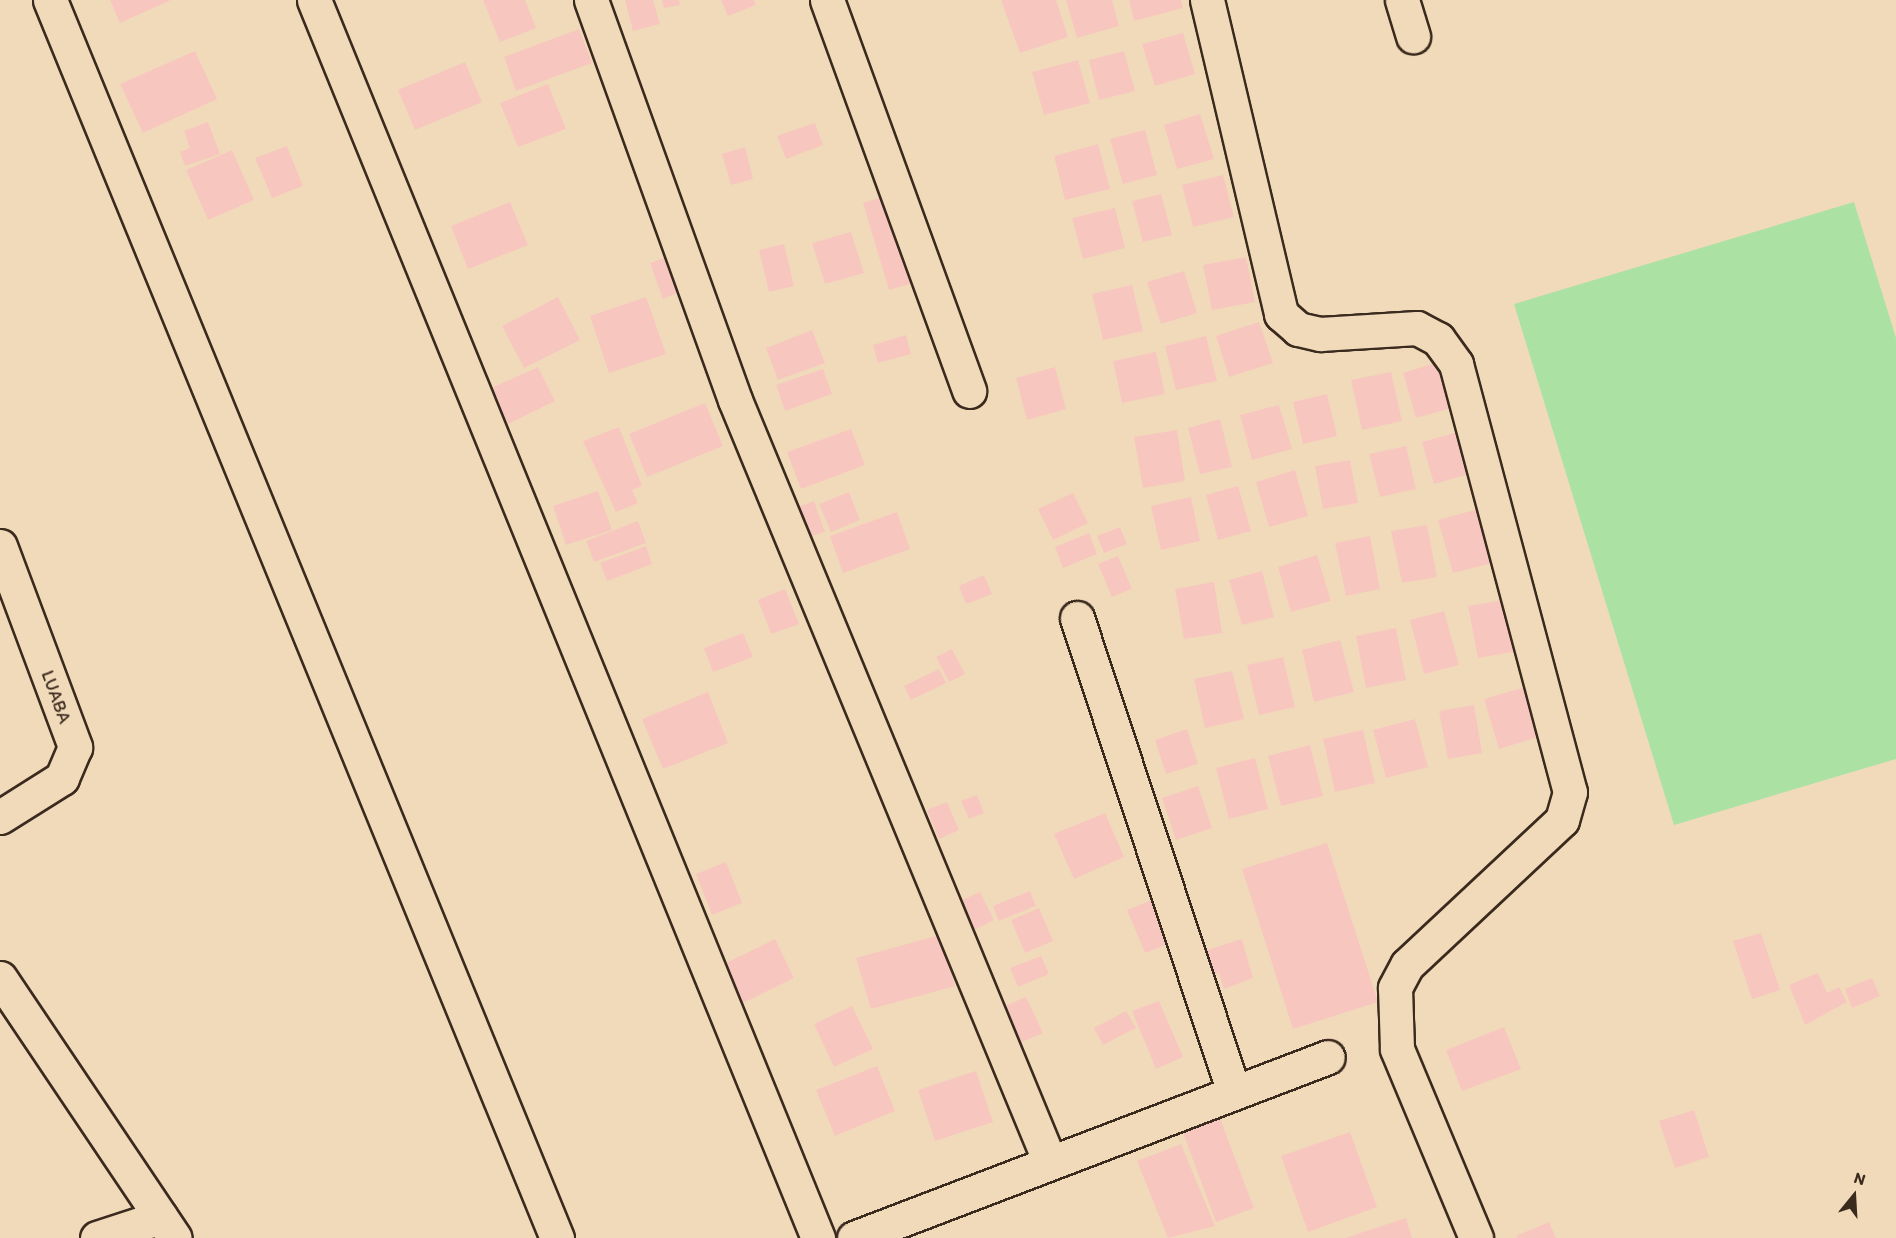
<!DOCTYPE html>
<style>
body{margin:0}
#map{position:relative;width:1896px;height:1238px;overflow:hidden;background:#f1daba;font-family:Itim,sans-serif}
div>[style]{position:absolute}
.green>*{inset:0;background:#ace1a4}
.building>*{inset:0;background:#f7c7bf}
.roads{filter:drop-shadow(2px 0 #3b2a1e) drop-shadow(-2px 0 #3b2a1e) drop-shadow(0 2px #3b2a1e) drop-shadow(0 -2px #3b2a1e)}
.minor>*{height:33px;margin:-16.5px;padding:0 16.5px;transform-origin:16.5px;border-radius:16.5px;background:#f1daba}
span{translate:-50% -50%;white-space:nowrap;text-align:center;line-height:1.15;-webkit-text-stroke:4.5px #f1daba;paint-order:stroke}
.street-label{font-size:18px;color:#3b2a1e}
.north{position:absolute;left:1824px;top:1166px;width:60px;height:60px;-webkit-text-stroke:4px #f1daba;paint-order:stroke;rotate:18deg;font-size:16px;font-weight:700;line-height:24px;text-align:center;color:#3b2a1e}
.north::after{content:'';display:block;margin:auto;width:21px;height:27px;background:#3b2a1e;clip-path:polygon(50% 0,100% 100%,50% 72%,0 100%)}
</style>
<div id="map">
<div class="green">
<i style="clip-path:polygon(1854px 202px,1896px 338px,1896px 759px,1674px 825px,1514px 304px)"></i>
</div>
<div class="building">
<i style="clip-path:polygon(110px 0,171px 0,120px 23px)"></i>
<i style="clip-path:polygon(483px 0,525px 0,536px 28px,500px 42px)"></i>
<i style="clip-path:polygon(625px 0,653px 0,660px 24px,633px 31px)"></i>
<i style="clip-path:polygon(662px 0,679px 0,680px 5px,664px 8px)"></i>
<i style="clip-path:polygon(721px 0,754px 0,756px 5px,728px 16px)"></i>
<i style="clip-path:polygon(1001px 0,1056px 0,1068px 37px,1020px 53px)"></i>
<i style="clip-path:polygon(1066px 0,1112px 0,1119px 26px,1077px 38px)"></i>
<i style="clip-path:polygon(1129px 0,1181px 0,1183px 8px,1134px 21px)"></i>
<i style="clip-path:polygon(579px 29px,592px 63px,516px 91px,504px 57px)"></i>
<i style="clip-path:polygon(1183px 33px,1195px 74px,1155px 86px,1142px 44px)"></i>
<i style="clip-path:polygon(195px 51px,217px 99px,143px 133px,120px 84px)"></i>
<i style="clip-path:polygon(1124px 51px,1135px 91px,1099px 100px,1089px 60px)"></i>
<i style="clip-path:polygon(1078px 60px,1090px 103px,1044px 115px,1032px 72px)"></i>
<i style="clip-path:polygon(465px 62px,482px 102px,415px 130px,398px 90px)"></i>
<i style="clip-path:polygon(548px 84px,566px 129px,518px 147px,500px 103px)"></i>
<i style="clip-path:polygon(1200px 114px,1214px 159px,1177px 169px,1164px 125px)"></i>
<i style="clip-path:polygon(208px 122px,220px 154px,185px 166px,180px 152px,190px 148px,184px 131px)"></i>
<i style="clip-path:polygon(815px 123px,823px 145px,786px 159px,777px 136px)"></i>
<i style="clip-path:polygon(1145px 130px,1157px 175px,1123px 184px,1110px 139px)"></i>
<i style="clip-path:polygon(1098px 144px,1110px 189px,1065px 200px,1054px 156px)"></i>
<i style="clip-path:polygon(287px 146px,303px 186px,272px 198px,255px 158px)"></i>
<i style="clip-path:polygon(745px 147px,753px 179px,731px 185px,722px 154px)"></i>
<i style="clip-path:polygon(232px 150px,254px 200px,208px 220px,186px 170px)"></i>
<i style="clip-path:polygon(1223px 175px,1234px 217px,1193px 227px,1182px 185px)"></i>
<i style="clip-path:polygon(891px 194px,917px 282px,889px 290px,863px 203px)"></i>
<i style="clip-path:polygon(1161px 194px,1172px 235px,1143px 242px,1132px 201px)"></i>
<i style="clip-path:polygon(510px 202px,528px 245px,468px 269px,451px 226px)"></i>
<i style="clip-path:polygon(1115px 208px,1125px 248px,1083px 259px,1072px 218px)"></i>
<i style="clip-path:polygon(851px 232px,864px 273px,825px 284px,812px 243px)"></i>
<i style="clip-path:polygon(784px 244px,794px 286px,769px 292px,759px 250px)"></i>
<i style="clip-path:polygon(666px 257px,680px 292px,663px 299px,650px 263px)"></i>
<i style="clip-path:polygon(1246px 257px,1255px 302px,1212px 310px,1203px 265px)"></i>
<i style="clip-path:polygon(1184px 271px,1197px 313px,1161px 324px,1147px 282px)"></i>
<i style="clip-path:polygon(1132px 285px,1143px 331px,1103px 340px,1092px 294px)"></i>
<i style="clip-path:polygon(558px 297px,580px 340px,524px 368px,502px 326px)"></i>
<i style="clip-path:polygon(646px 297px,666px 354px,609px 373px,590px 316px)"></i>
<i style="clip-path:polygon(1259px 322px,1273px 363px,1229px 377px,1216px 336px)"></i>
<i style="clip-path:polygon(812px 330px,825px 363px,778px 380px,766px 348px)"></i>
<i style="clip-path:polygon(906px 335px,911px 354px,878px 363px,873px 345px)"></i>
<i style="clip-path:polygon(1206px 336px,1217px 381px,1176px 390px,1165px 346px)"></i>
<i style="clip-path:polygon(1156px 352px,1165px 394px,1122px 403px,1113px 361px)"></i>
<i style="clip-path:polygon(1441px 361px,1455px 407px,1416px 418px,1403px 373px)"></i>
<i style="clip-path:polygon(538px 367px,555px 401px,508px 424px,491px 388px)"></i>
<i style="clip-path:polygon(1055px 367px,1066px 409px,1027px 420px,1016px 378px)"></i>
<i style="clip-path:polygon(823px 369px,832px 394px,785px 411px,776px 385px)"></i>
<i style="clip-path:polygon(1391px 372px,1402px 421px,1362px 430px,1351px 380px)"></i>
<i style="clip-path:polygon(1327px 394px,1337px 436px,1303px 444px,1293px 402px)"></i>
<i style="clip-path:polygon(705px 403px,723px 446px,647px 477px,629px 434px)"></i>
<i style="clip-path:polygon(1279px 405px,1292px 449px,1252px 460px,1240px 415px)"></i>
<i style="clip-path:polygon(1220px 419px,1232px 467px,1200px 474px,1188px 428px)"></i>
<i style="clip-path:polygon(619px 427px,642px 486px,632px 490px,638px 503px,616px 512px,583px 441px)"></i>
<i style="clip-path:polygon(851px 429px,865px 465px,801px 489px,787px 452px)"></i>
<i style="clip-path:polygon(1177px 430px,1185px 481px,1143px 488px,1134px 437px)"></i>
<i style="clip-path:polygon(1461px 431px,1473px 473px,1434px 484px,1422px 442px)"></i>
<i style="clip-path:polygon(1406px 446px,1416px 489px,1380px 497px,1369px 454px)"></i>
<i style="clip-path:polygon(1350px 460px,1358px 503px,1323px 509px,1315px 466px)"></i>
<i style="clip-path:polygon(1295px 470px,1308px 516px,1269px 527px,1256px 482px)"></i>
<i style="clip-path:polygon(1238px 486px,1251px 531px,1218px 540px,1206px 495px)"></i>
<i style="clip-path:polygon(598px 491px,612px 530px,566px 545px,553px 506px)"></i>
<i style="clip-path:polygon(849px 492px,860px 520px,831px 532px,819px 504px)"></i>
<i style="clip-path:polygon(1073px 493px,1088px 523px,1053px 540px,1038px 509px)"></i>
<i style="clip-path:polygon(1191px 497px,1200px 541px,1161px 550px,1151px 506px)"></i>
<i style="clip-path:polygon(814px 501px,825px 532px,801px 539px,791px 509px)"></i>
<i style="clip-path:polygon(1482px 508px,1496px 562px,1453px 573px,1438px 520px)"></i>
<i style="clip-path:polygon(897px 512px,910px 549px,843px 573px,830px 536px)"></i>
<i style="clip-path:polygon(638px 521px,646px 543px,594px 562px,586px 541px)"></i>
<i style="clip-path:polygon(1427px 525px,1437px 577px,1402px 583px,1391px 531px)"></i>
<i style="clip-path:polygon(1120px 527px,1127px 544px,1104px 553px,1097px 536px)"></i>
<i style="clip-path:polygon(1089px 533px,1097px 554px,1063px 568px,1055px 547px)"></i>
<i style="clip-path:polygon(1370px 536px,1380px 589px,1346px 596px,1335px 543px)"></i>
<i style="clip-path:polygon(646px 546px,652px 564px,607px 581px,600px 563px)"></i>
<i style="clip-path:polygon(1317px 555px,1331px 601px,1291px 612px,1278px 567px)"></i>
<i style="clip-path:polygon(1118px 556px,1132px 589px,1112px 597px,1098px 564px)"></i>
<i style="clip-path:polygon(1262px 571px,1274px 617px,1242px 625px,1229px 580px)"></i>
<i style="clip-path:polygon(984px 575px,992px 594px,966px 604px,959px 586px)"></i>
<i style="clip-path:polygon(1214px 582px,1222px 633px,1184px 639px,1175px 589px)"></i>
<i style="clip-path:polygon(785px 589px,799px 624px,771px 634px,758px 600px)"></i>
<i style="clip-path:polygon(1508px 599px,1518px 651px,1478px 658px,1468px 606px)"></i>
<i style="clip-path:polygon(1444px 611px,1459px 665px,1424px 674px,1410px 620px)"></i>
<i style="clip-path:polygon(1396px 628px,1406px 680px,1366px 688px,1356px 636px)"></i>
<i style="clip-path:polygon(743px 633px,753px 657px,713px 672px,704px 648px)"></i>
<i style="clip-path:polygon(1340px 640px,1354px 692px,1314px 702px,1302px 650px)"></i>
<i style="clip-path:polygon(952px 649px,965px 674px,949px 682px,936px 657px)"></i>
<i style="clip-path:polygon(1283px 657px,1295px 707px,1259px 715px,1247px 665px)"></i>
<i style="clip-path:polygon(939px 669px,946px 683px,911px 700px,904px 686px)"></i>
<i style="clip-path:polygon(1232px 671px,1244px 719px,1205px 728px,1194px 679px)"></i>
<i style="clip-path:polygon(1525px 687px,1541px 736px,1499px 749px,1484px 699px)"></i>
<i style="clip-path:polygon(708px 692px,728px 743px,663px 769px,642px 719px)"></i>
<i style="clip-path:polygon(1474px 705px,1482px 753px,1448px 759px,1439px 711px)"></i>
<i style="clip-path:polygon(1415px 719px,1428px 767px,1386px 778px,1373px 730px)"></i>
<i style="clip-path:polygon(1187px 729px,1198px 764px,1166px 774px,1155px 740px)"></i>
<i style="clip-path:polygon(1363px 730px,1375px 783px,1335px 792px,1323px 739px)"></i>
<i style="clip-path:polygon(1310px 745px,1323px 796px,1281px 806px,1268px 756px)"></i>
<i style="clip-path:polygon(1255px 758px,1268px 809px,1229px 819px,1216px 768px)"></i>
<i style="clip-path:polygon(1198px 786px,1212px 828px,1176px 840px,1162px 798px)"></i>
<i style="clip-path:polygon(977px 795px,984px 813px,969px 819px,961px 801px)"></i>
<i style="clip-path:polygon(947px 802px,959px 830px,939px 839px,927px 810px)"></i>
<i style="clip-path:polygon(1105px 813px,1124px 857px,1074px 879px,1054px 834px)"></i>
<i style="clip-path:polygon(1327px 843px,1378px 1002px,1293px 1029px,1242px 869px)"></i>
<i style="clip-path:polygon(726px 862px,742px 903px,712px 915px,696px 874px)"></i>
<i style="clip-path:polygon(1030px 891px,1036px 906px,999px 921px,993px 906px)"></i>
<i style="clip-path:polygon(980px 892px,994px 920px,974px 930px,960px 901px)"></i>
<i style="clip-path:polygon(1152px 900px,1170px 943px,1145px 953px,1127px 910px)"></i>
<i style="clip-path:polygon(1039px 908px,1053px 941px,1025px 953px,1011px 920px)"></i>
<i style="clip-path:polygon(1761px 933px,1780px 990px,1752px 999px,1733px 941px)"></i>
<i style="clip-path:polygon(940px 935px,955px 986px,871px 1009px,856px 958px)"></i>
<i style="clip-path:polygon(775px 939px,794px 978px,741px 1004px,722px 965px)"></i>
<i style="clip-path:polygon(1242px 939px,1253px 978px,1224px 989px,1219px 973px,1209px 976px,1201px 952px)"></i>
<i style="clip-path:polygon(1041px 956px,1049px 974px,1018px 987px,1010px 968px)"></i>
<i style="clip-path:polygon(1818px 973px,1827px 993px,1839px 987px,1847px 1002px,1805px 1025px,1789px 985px)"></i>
<i style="clip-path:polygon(1872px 978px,1880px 996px,1852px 1008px,1845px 989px)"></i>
<i style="clip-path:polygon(1026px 997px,1043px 1033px,1017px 1044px,1000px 1008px)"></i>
<i style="clip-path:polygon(1159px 1001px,1183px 1057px,1156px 1069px,1132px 1011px)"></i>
<i style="clip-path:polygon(852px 1006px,873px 1049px,834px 1067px,814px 1024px)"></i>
<i style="clip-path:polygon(1126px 1011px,1136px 1028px,1103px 1045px,1094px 1028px)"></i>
<i style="clip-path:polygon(1504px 1027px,1521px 1069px,1462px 1091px,1446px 1050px)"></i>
<i style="clip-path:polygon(877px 1066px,895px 1111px,835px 1136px,816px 1090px)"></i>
<i style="clip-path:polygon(976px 1071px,993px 1122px,935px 1141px,918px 1090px)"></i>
<i style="clip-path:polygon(1213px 1100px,1254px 1208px,1216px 1222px,1176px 1114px)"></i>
<i style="clip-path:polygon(1694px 1110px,1709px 1157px,1675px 1168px,1659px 1121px)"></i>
<i style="clip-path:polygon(1350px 1132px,1377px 1207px,1308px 1232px,1281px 1156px)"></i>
<i style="clip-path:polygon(1181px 1144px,1215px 1226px,1168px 1238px,1137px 1161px)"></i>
<i style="clip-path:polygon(1406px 1218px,1412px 1238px,1345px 1238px)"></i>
<i style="clip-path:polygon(1549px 1222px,1556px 1238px,1517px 1238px,1516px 1236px)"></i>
</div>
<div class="roads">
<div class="minor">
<i style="left:50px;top:0;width:1338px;rotate:67.73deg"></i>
<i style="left:314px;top:0;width:1337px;rotate:67.85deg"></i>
<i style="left:591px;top:0;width:425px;rotate:70.2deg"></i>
<i style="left:735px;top:400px;width:822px;rotate:67.55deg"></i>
<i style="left:827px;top:0;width:416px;rotate:70deg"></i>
<i style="left:1207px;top:0;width:323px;rotate:76.7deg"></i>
<i style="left:1281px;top:314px;width:23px;rotate:41deg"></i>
<i style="left:1298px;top:329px;width:23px;rotate:13deg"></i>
<i style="left:1320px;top:334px;width:97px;rotate:-3.5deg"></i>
<i style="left:1417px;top:328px;width:24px;rotate:28deg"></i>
<i style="left:1438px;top:339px;width:31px;rotate:54deg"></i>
<i style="left:1456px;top:364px;width:443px;rotate:75.1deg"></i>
<i style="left:1570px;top:792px;width:29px;rotate:106deg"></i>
<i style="left:1562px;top:820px;width:212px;rotate:136.9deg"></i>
<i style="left:1407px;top:965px;width:26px;rotate:118deg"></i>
<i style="left:1395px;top:988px;width:61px;rotate:88.1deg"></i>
<i style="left:1397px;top:1049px;width:205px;rotate:67.3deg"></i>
<i style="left:1402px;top:0;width:38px;rotate:73deg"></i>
<i style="left:0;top:546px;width:215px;rotate:69.5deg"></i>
<i style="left:75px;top:747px;width:34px;rotate:113deg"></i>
<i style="left:62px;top:778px;width:73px;rotate:147.8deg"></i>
<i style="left:1077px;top:618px;width:496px;rotate:71.7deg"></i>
<i style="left:0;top:978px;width:313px;rotate:56.1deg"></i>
<i style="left:97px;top:1238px;width:67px;rotate:-18.2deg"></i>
<i style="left:854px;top:1238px;width:507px;rotate:-20.9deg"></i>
</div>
</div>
<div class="street-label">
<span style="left:56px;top:697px;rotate:70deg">LUABA</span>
</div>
<div class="north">N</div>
</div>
